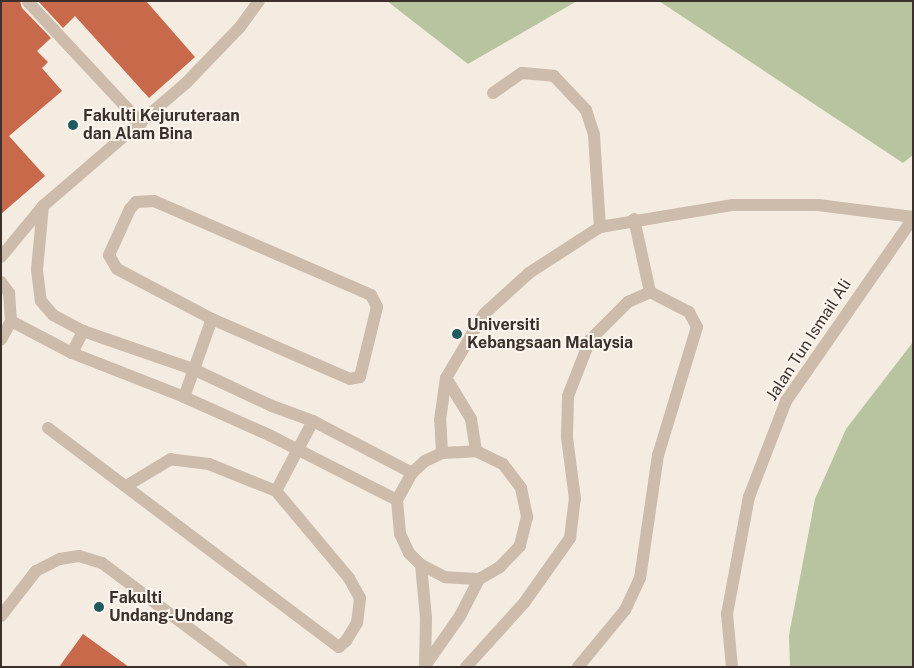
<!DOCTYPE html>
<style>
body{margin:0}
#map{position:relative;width:914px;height:668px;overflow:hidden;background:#f4ebe1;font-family:"Public Sans",sans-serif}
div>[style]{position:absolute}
.green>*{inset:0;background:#b8c4a0}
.building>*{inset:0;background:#c8694b}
.service>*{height:12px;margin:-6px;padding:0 6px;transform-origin:6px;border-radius:6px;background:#cdbbac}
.minor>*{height:12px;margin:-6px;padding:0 6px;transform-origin:6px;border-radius:6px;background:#cdbbac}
.dots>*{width:14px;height:14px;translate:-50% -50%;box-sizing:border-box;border:2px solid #fbf5ee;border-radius:50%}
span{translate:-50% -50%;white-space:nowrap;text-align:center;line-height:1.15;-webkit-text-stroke:4px #fbf5ee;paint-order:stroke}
.poi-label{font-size:16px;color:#3b302b;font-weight:700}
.left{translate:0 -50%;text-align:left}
.street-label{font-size:16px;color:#3b302b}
.frame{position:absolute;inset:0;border:2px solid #3b302b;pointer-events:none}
</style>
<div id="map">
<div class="green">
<i style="clip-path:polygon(387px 1px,577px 1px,468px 64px)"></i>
<i style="clip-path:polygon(659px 1px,913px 1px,913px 155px,903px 163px)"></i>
<i style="clip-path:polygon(913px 342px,913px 667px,790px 667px,789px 635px,815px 499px,846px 429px)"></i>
</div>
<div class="building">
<i style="clip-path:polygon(1px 1px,20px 1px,22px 8px,51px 38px,37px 51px,48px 62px,42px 68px,62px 91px,9px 136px,45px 176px,1px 214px)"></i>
<i style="clip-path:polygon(38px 1px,146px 1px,195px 57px,149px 98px,75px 16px,63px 28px)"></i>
<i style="clip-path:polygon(83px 634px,129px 667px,59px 667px)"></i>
</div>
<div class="service">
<i style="left:28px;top:2px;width:166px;rotate:47deg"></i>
<i style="left:493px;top:93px;width:35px;rotate:-35deg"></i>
<i style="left:522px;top:73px;width:32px;rotate:5deg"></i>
<i style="left:554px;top:76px;width:47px;rotate:46.7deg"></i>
<i style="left:586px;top:110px;width:26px;rotate:72deg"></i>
<i style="left:594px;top:135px;width:92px;rotate:86.3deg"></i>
<i style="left:154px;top:201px;width:236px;rotate:23.4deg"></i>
<i style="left:371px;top:295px;width:13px;rotate:63deg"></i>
<i style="left:377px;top:307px;width:72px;rotate:103.7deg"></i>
<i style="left:360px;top:377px;width:10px;rotate:169deg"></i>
<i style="left:350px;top:379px;width:150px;rotate:-156.5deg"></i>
<i style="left:212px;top:319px;width:107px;rotate:-152.2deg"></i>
<i style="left:117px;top:269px;width:16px;rotate:-120deg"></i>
<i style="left:109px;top:255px;width:51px;rotate:-65.5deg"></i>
<i style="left:130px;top:209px;width:9px;rotate:-49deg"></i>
<i style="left:136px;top:202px;width:18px;rotate:-3deg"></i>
<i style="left:43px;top:206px;width:64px;rotate:95.4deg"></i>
<i style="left:37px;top:270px;width:31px;rotate:83deg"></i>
<i style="left:41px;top:301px;width:18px;rotate:49deg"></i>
<i style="left:53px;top:315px;width:34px;rotate:28deg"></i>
<i style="left:634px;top:219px;width:75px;rotate:77.6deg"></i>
<i style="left:1px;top:257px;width:66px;rotate:-50.5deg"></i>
<i style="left:43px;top:206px;width:189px;rotate:-40.7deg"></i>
<i style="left:186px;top:83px;width:78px;rotate:-46deg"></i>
<i style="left:240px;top:27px;width:32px;rotate:-54deg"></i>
<i style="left:1px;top:282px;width:14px;rotate:54deg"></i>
<i style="left:9px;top:293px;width:28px;rotate:86deg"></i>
<i style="left:11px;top:321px;width:21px;rotate:118deg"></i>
<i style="left:11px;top:321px;width:69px;rotate:27.7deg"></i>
<i style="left:72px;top:353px;width:120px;rotate:21.4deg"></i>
<i style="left:184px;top:397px;width:95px;rotate:24.1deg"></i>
<i style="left:271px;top:436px;width:141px;rotate:26.9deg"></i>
<i style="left:72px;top:353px;width:25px;rotate:-63deg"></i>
<i style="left:83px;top:331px;width:116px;rotate:19.1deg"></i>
<i style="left:193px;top:369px;width:87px;rotate:25.1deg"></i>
<i style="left:272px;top:406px;width:44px;rotate:20.1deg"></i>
<i style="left:313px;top:421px;width:112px;rotate:27.7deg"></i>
<i style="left:446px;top:378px;width:48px;rotate:58.6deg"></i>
<i style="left:471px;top:419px;width:32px;rotate:81deg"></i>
<i style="left:184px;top:397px;width:83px;rotate:-70.3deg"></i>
<i style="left:48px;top:428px;width:364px;rotate:37deg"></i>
<i style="left:339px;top:647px;width:9px;rotate:-41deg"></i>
<i style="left:346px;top:641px;width:21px;rotate:-59deg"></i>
<i style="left:357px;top:623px;width:25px;rotate:-83deg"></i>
<i style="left:360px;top:598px;width:23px;rotate:-119deg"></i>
<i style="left:349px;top:578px;width:114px;rotate:-130deg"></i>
<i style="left:276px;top:491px;width:72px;rotate:-158.1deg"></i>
<i style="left:209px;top:464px;width:38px;rotate:-173deg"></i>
<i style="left:171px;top:459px;width:52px;rotate:149deg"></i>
<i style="left:476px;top:451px;width:30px;rotate:26deg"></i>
<i style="left:503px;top:464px;width:30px;rotate:53deg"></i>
<i style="left:521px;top:488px;width:30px;rotate:78deg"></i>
<i style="left:527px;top:517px;width:30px;rotate:104deg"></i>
<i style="left:520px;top:546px;width:29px;rotate:134deg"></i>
<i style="left:500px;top:567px;width:24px;rotate:150deg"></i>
<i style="left:479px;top:579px;width:34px;rotate:-177deg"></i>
<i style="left:445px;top:577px;width:27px;rotate:-153deg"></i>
<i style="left:421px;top:565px;width:17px;rotate:-135deg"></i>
<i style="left:409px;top:553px;width:21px;rotate:-115deg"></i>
<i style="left:400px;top:534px;width:34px;rotate:-95deg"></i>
<i style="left:397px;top:500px;width:31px;rotate:-61deg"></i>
<i style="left:412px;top:473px;width:18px;rotate:-43deg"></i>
<i style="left:425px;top:461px;width:19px;rotate:-25deg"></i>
<i style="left:442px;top:453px;width:34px;rotate:-3deg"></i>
<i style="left:442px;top:453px;width:33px;rotate:-93deg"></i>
<i style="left:440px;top:420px;width:42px;rotate:-81.9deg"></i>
<i style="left:446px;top:378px;width:74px;rotate:-59.3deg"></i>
<i style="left:484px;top:314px;width:61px;rotate:-42.3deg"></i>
<i style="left:529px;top:273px;width:85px;rotate:-32.9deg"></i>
<i style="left:600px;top:227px;width:135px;rotate:-9.4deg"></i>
<i style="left:733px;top:205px;width:85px"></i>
<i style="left:818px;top:205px;width:96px;rotate:7.2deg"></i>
<i style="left:276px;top:491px;width:79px;rotate:-62.1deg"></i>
<i style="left:421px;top:565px;width:53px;rotate:84.6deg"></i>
<i style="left:426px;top:618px;width:49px;rotate:91.2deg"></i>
<i style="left:1px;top:616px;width:57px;rotate:-52.1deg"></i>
<i style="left:36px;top:571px;width:27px;rotate:-27deg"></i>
<i style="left:60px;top:559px;width:19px;rotate:-9deg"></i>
<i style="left:79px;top:556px;width:24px;rotate:17deg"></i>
<i style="left:102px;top:563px;width:174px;rotate:36.8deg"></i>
<i style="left:425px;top:666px;width:61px;rotate:-55deg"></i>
<i style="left:460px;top:616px;width:42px;rotate:-62.8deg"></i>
<i style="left:466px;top:667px;width:86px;rotate:-47.8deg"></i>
<i style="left:524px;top:603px;width:80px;rotate:-54.7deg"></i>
<i style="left:570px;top:538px;width:39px;rotate:-83deg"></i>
<i style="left:575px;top:499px;width:63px;rotate:-97.4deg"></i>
<i style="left:567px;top:437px;width:41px;rotate:-88.6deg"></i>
<i style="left:568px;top:396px;width:60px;rotate:-68.6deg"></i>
<i style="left:590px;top:340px;width:54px;rotate:-45deg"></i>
<i style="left:628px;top:302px;width:24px;rotate:-24deg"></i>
<i style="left:650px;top:292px;width:44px;rotate:27.1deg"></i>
<i style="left:689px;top:312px;width:17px;rotate:62deg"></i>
<i style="left:697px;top:327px;width:134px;rotate:106.9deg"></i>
<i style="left:658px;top:455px;width:124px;rotate:98.3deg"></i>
<i style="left:640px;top:578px;width:35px;rotate:115deg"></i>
<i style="left:625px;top:610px;width:74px;rotate:129.5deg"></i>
</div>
<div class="minor">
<i style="left:732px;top:667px;width:53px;rotate:-95.4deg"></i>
<i style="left:727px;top:614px;width:119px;rotate:-79.4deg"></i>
<i style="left:749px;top:497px;width:103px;rotate:-68.9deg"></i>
<i style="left:786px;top:401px;width:223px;rotate:-55.2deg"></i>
</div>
<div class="dots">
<i style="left:73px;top:125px;background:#1f5a5e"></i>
<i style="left:457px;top:334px;background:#1f5a5e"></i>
<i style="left:99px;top:607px;background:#1f5a5e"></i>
</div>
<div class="poi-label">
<span class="left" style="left:83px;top:125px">Fakulti Kejuruteraan<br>dan Alam Bina</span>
<span class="left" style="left:467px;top:334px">Universiti<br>Kebangsaan Malaysia</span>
<span class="left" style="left:109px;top:607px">Fakulti<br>Undang-Undang</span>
</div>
<div class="street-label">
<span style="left:809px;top:340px;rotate:-57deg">Jalan Tun Ismail Ali</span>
</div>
<div class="frame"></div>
</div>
